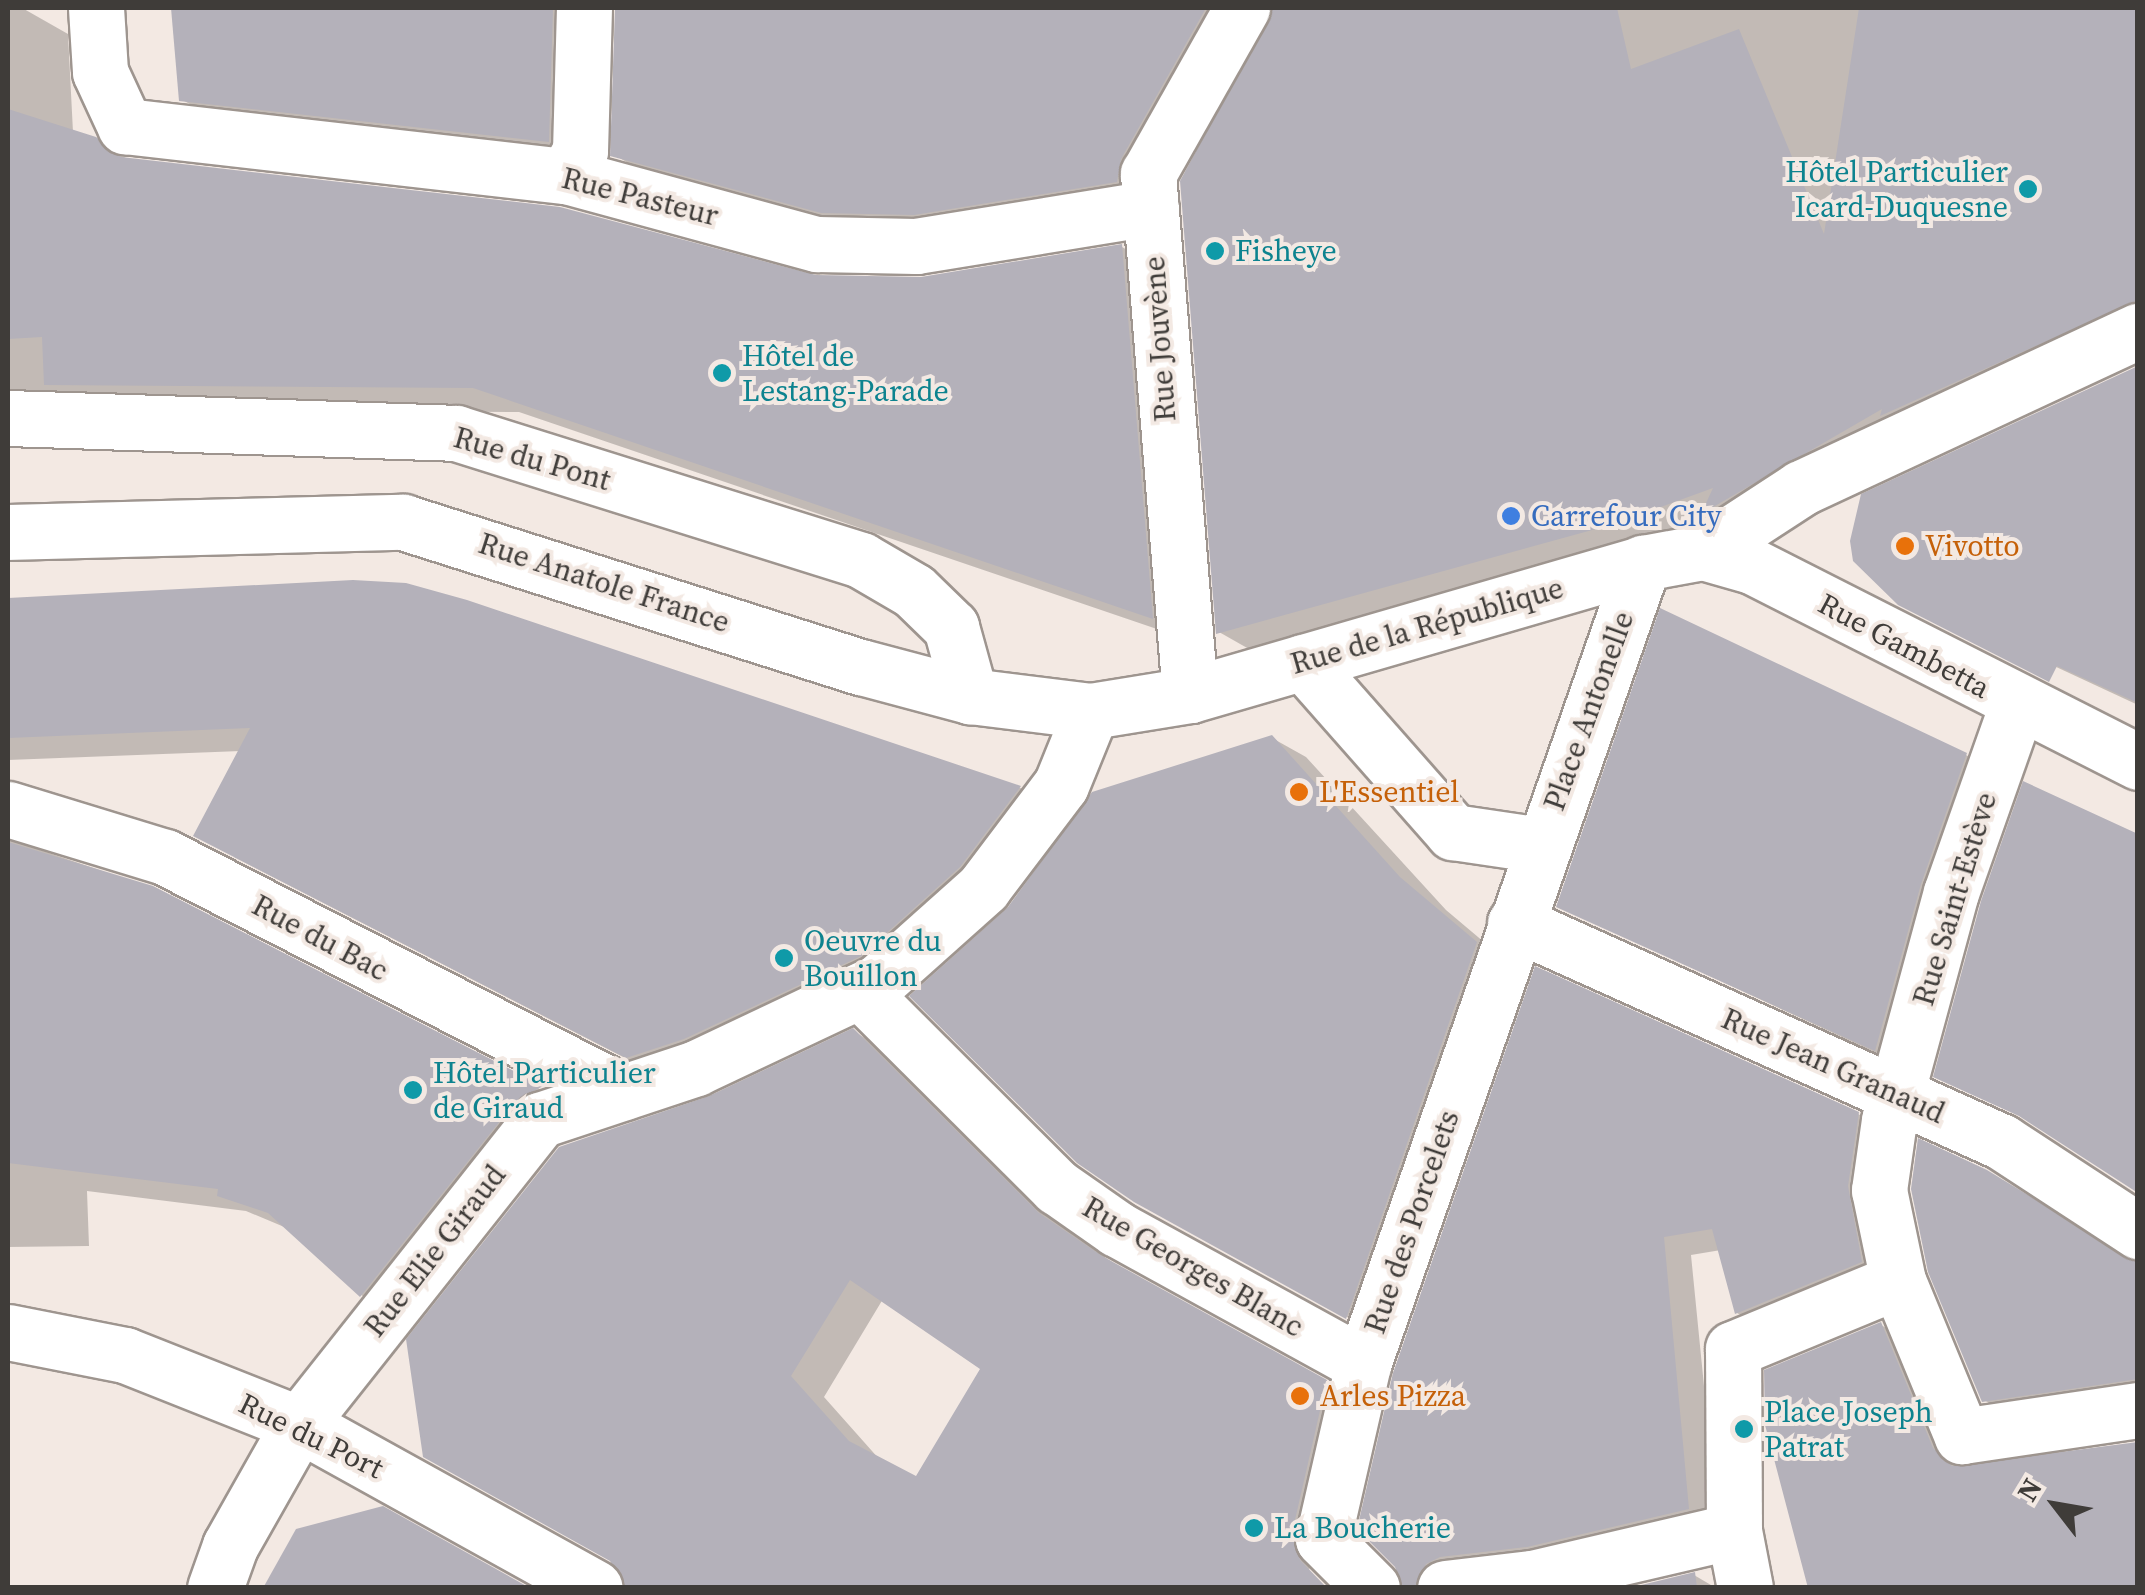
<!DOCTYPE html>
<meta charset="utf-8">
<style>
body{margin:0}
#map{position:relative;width:2145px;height:1595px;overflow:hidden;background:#f3e9e3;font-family:"Source Serif 4",serif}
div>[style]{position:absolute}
.shadow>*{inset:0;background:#0003}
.building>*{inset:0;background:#b4b1ba}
.roads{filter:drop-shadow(2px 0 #9e958f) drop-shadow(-2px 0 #9e958f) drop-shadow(0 2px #9e958f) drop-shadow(0 -2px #9e958f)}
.street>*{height:55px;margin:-27.5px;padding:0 27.5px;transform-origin:27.5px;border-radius:27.5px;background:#fff}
.secondary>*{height:55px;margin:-27.5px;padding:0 27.5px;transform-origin:27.5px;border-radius:27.5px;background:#fff}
.dots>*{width:28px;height:28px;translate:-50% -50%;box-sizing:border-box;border:5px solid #f3e9e3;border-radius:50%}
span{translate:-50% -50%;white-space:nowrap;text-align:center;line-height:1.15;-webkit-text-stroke:8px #f3e9e3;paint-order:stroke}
.culture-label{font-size:30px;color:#0d838f}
.right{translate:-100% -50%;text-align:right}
.left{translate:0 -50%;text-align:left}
.street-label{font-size:30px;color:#3f3c39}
.shop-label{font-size:30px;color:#366cbe}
.food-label{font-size:30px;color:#c56008}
.frame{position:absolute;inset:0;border:10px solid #3f3c39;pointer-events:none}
.north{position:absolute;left:2005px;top:1455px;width:100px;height:100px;-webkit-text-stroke:8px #f3e9e3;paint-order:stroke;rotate:301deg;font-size:28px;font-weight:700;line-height:40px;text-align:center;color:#3f3c39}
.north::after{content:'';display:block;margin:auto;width:35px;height:45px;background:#3f3c39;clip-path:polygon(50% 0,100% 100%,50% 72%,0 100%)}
</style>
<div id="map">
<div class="shadow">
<i style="clip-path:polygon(173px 8px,602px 8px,586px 162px,219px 121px,181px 99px)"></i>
<i style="clip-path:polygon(618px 8px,1262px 8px,1158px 180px,861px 233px,650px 176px,613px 154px)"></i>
<i style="clip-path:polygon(1276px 8px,2138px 8px,2138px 335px,1740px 534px,1256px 653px,1219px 632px)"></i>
<i style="clip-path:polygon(8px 9px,24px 9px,68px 34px,73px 132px,132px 161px,816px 278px,921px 279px,1122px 247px,1166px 272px,1195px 642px,519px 412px,8px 409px)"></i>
<i style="clip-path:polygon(2138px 368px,2138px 705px,1910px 599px)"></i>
<i style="clip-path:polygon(406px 585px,1017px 786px,1054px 808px,998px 888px,666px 1079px,234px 857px,241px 751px,8px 760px,8px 601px)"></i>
<i style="clip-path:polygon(1272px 738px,1306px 757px,1446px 910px,1510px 964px,1358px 1323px,1135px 1200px)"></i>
<i style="clip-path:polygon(1966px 755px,2011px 781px,1921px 1074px,1559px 906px)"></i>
<i style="clip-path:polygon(8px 839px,152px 888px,584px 1112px,560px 1125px,405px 1320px,361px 1295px,289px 1229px,246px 1211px,87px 1191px,89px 1246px,8px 1247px)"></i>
<i style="clip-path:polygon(evenodd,853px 1031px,887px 1051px,1073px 1235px,1129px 1274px,1360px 1402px,1306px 1580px,628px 1588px,710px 1099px,853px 1031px,883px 1299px,983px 1368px,917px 1480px,880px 1460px,824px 1397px,883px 1299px)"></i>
<i style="clip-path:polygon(1858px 1114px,1889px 1132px,1892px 1279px,1768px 1330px,1737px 1313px,1721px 1250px,1691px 1255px,1718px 1527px,1455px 1588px,1415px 1588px,1395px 1373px)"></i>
<i style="clip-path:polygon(2125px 1260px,2138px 1261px,2138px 1397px,2012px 1416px,1984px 1400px)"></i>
<i style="clip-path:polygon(1881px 1325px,1909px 1341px,1961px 1468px,1811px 1588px)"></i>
<i style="clip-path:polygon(1694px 1575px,1716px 1588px,1640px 1588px)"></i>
</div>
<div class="building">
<i style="clip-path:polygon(171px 8px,553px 8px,549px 142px,179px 101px)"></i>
<i style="clip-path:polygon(615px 8px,1206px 8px,1121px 159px,1117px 182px,914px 215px,821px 213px,610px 156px)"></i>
<i style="clip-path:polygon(1273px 8px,1617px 8px,1631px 69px,1739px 29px,1824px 234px,1859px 8px,2138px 8px,2138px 300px,1880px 416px,1882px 409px,1701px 514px,1713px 488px,1614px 524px,1216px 634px,1180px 181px)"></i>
<i style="clip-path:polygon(8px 109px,96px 137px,121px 157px,560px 207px,816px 275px,921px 277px,1122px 244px,1153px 619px,473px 388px,44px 385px,42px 337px,8px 339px)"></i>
<i style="clip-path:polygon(2138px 366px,2138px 703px,2057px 666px,2049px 682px,1898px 605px,1853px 561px,1850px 541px,1861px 494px)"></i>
<i style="clip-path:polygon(353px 580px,406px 583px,467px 600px,1021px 786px,960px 867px,861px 956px,684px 1039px,626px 1058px,193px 836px,250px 728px,8px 738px,8px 598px)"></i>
<i style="clip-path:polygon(1660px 608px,1967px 753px,1921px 884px,1875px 1051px,1556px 907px)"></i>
<i style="clip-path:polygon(1272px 735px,1400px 877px,1477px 942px,1346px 1319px,1134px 1202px,1077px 1163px,909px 996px,1008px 907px,1092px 792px)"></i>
<i style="clip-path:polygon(2023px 781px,2138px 834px,2138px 1193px,2019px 1116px,1933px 1077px,1981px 901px)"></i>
<i style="clip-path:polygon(8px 842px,153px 886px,543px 1086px,516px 1101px,360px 1297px,268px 1213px,217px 1196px,218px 1189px,8px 1163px)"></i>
<i style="clip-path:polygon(1535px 966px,1859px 1112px,1848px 1186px,1862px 1262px,1735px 1314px,1712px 1229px,1664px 1237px,1689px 1509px,1527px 1547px,1440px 1557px,1426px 1564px,1414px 1588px,1402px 1588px,1395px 1567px,1357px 1529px,1393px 1373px)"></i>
<i style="clip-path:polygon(evenodd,853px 1028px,1039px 1213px,1102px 1256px,1327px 1380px,1292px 1533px,1300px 1560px,1327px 1588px,626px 1588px,610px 1561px,423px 1457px,406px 1339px,559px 1147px,709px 1096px,853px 1028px,850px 1280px,980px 1369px,916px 1476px,849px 1441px,791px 1376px,850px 1280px)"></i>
<i style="clip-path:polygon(1918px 1138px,1987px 1170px,2138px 1262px,2138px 1379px,1982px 1402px,1928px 1272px,1911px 1189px)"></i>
<i style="clip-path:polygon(1881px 1322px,1933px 1448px,1952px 1466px,2138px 1442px,2138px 1588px,1808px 1588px,1765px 1425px,1764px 1370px)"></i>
<i style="clip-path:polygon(383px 1506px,530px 1588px,263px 1588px,296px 1529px)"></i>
<i style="clip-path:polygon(1695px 1572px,1697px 1588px,1629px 1588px)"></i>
</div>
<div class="roads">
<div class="street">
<i style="left:96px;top:8px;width:64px;rotate:86.4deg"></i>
<i style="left:100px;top:72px;width:60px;rotate:65.2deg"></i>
<i style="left:125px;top:126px;width:444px;rotate:6.5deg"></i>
<i style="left:566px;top:176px;width:260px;rotate:15.2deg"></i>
<i style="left:817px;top:244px;width:99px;rotate:1.2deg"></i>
<i style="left:916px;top:246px;width:238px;rotate:-9.2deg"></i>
<i style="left:566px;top:176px;width:29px;rotate:-61deg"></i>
<i style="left:580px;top:151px;width:143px;rotate:-88.4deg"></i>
<i style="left:8px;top:418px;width:448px;rotate:1.9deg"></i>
<i style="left:456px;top:433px;width:424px;rotate:17.4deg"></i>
<i style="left:861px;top:560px;width:61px;rotate:30.3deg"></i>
<i style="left:914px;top:591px;width:52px;rotate:44.2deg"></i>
<i style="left:951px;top:627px;width:72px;rotate:74.6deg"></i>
<i style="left:1703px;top:552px;width:117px;rotate:-33.1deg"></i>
<i style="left:1801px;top:488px;width:372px;rotate:-25deg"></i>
<i style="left:1303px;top:662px;width:227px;rotate:48.6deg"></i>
<i style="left:1453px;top:832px;width:89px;rotate:8.4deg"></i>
<i style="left:1190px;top:695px;width:523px;rotate:-94.61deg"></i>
<i style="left:1148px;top:174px;width:191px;rotate:-60.5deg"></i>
<i style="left:2017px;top:705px;width:198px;rotate:109.4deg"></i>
<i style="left:1951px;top:892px;width:236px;rotate:105.2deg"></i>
<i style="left:1889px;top:1120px;width:71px;rotate:98.1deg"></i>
<i style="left:1879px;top:1190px;width:93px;rotate:78.2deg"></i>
<i style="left:1898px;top:1281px;width:168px;rotate:67.6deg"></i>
<i style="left:1962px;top:1436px;width:178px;rotate:-8.4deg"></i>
<i style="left:8px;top:809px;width:164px;rotate:17deg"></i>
<i style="left:165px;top:857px;width:515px;rotate:27.16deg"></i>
<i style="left:1515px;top:923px;width:534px;rotate:24.21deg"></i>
<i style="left:2002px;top:1142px;width:163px;rotate:33.2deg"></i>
<i style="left:860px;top:991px;width:278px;rotate:44.9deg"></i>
<i style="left:1057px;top:1187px;width:73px;rotate:35deg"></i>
<i style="left:1117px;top:1229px;width:281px;rotate:28.8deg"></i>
<i style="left:8px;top:1332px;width:119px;rotate:11.1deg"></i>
<i style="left:125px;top:1355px;width:187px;rotate:21.6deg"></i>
<i style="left:299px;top:1424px;width:338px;rotate:29deg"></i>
<i style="left:215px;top:1588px;width:45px;rotate:-70.3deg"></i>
<i style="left:230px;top:1546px;width:140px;rotate:-60.5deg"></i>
<i style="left:299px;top:1424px;width:388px;rotate:-51.6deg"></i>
<i style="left:540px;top:1120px;width:164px;rotate:-18.4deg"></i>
<i style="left:696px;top:1068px;width:201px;rotate:-25.3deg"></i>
<i style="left:878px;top:982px;width:141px;rotate:-41.8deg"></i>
<i style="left:983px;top:888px;width:129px;rotate:-52.9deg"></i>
<i style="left:1061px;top:785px;width:80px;rotate:-67.9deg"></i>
<i style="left:1372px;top:1588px;width:69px;rotate:-135deg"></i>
<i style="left:1323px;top:1539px;width:180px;rotate:-77.1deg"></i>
<i style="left:1363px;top:1364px;width:849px;rotate:-70.73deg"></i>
<i style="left:1445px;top:1588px;width:88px;rotate:-6.6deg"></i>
<i style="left:1532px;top:1578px;width:207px;rotate:-13.1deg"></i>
<i style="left:1745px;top:1588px;width:58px;rotate:-100.9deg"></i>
<i style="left:1734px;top:1531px;width:182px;rotate:-90.3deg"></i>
<i style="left:1733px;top:1349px;width:178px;rotate:-22.4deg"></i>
</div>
<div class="secondary">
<i style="left:8px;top:532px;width:395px;rotate:-1.5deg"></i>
<i style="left:403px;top:522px;width:480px;rotate:17.6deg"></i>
<i style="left:861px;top:667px;width:113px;rotate:14.9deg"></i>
<i style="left:970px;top:696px;width:122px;rotate:7.1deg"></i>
<i style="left:1091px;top:711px;width:100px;rotate:-9.2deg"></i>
<i style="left:1190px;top:695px;width:472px;rotate:-16.2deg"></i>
<i style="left:1643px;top:563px;width:61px;rotate:-10.4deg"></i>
<i style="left:1703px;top:552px;width:51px;rotate:15.9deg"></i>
<i style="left:1752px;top:566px;width:433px;rotate:26.9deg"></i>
</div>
</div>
<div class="dots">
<i style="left:2028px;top:189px;background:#0f9aa8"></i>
<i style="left:1215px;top:251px;background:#0f9aa8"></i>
<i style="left:722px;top:373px;background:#0f9aa8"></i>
<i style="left:1511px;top:516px;background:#3f7fe0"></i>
<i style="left:1905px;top:546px;background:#e8710a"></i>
<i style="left:1299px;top:792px;background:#e8710a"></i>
<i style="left:784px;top:958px;background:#0f9aa8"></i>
<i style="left:413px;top:1090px;background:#0f9aa8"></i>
<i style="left:1300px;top:1396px;background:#e8710a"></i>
<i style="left:1744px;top:1429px;background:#0f9aa8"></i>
<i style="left:1254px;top:1528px;background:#0f9aa8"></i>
</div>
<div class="culture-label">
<span class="right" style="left:2008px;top:189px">Hôtel Particulier<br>Icard-Duquesne</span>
<span class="left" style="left:1235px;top:251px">Fisheye</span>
<span class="left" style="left:742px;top:373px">Hôtel de<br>Lestang-Parade</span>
<span class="left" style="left:804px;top:958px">Oeuvre du<br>Bouillon</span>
<span class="left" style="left:433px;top:1090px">Hôtel Particulier<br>de Giraud</span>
<span class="left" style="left:1764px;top:1429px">Place Joseph<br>Patrat</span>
<span class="left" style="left:1274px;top:1528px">La Boucherie</span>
</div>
<div class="street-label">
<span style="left:640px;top:197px;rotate:14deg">Rue Pasteur</span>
<span style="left:1160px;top:339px;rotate:-94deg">Rue Jouvène</span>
<span style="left:532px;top:459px;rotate:16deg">Rue du Pont</span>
<span style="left:604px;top:583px;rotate:18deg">Rue Anatole France</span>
<span style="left:1427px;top:626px;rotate:-16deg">Rue de la République</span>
<span style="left:1904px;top:646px;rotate:28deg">Rue Gambetta</span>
<span style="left:1589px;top:711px;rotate:-70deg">Place Antonelle</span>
<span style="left:1955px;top:899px;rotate:-73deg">Rue Saint-Estève</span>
<span style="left:320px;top:938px;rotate:28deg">Rue du Bac</span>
<span style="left:1833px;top:1066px;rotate:24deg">Rue Jean Granaud</span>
<span style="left:1412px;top:1222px;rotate:-71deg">Rue des Porcelets</span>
<span style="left:435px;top:1251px;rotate:-52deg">Rue Elie Giraud</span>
<span style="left:1193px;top:1267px;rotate:30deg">Rue Georges Blanc</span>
<span style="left:311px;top:1436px;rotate:26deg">Rue du Port</span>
</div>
<div class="shop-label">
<span class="left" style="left:1531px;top:516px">Carrefour City</span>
</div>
<div class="food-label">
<span class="left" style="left:1925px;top:546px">Vivotto</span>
<span class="left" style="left:1319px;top:792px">L'Essentiel</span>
<span class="left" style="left:1320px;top:1396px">Arles Pizza</span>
</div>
<div class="frame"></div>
<div class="north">N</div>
</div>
